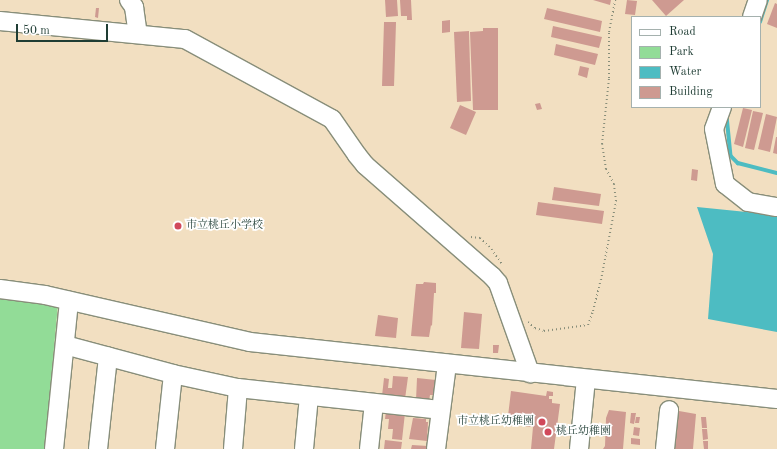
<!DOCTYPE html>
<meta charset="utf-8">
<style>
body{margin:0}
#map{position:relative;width:777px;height:449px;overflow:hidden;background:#f2dfc1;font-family:"Old Standard TT","Noto Serif JP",serif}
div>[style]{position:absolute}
.green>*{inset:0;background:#92dc97}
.water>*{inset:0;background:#4dbcc2}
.stream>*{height:3.5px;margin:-1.75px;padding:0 1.75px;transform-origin:1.75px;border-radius:1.75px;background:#4dbcc2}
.building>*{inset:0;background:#ce9a91}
.path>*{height:2px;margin-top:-1px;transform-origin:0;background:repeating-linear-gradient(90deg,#888e7a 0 1px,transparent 0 4px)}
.roads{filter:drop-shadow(1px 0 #888e7a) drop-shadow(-1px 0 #888e7a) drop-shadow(0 1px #888e7a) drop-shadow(0 -1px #888e7a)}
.minor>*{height:18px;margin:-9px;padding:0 9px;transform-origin:9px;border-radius:9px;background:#fff}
.dots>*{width:11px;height:11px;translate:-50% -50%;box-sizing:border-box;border:2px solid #fff;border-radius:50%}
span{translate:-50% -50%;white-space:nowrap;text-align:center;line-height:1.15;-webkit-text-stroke:3.5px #fff;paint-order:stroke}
.poi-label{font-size:11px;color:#1f3d34}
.left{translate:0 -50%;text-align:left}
.right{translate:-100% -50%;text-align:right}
.legend{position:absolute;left:631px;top:16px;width:130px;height:92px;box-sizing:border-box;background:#fff;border:1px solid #a5b1ae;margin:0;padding:5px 7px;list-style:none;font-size:12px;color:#1f3d34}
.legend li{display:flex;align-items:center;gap:8px;height:20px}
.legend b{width:20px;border:1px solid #a5b1ae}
.scale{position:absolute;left:16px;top:24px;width:92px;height:18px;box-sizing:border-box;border:2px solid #1f3d34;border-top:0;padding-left:5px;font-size:12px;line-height:14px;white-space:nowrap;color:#1f3d34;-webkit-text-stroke:3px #fff;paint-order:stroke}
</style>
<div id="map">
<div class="green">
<i style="clip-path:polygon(0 294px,58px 304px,45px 449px,0 449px)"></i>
</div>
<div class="water">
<i style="clip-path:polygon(697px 207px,777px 215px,777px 332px,708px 319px,713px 254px)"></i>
</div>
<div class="stream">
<i style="left:760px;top:22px;width:23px;rotate:-72deg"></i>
<i style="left:727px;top:116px;width:40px;rotate:84.3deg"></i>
<i style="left:731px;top:156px;width:10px;rotate:45deg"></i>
<i style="left:738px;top:163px;width:40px;rotate:14.4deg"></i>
</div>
<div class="building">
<i style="clip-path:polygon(385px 0,397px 0,398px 16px,386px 17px)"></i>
<i style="clip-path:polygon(400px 0,411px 0,412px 20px,407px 20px,407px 16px,401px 16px)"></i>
<i style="clip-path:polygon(593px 0,611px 0,610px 5px)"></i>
<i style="clip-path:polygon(627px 0,637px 1px,635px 15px,625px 14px)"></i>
<i style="clip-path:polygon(652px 0,684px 0,666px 16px)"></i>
<i style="clip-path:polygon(775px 3px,777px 4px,777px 28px,767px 24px)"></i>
<i style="clip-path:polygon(96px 8px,99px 8px,98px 18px,95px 17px)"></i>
<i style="clip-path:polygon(547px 8px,602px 21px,600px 32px,544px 19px)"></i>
<i style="clip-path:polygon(450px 20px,450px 32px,442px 33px,442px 21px)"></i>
<i style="clip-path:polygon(384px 22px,396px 22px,394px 86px,382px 86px)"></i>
<i style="clip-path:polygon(553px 26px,602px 37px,599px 48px,551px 37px)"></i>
<i style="clip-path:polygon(483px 28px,498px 28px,498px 110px,473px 110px,470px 32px,483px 31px)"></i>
<i style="clip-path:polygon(469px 31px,471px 101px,457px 102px,454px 32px)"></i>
<i style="clip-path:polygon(556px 44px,598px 54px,595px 65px,554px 55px)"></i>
<i style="clip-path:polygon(580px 66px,589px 68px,587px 78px,578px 75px)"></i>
<i style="clip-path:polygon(540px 103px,542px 109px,537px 110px,535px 104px)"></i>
<i style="clip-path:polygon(460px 105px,476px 112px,466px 135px,450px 128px)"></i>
<i style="clip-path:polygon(743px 108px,752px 110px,743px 147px,734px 144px)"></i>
<i style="clip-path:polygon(753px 111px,763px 113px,754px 150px,745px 148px)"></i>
<i style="clip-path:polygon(766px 114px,777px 117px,770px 152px,758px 149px)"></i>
<i style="clip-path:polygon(776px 137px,777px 137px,777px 154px,773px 153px)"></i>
<i style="clip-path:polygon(692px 169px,698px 170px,697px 181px,691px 180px)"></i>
<i style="clip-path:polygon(554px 187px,601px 194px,599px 206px,552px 200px)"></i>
<i style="clip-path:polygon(538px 202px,604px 211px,602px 224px,536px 215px)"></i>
<i style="clip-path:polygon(424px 282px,436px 283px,436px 293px,434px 293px,432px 326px,431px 325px,429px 337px,411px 336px,416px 284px,423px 284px)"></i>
<i style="clip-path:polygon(464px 312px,482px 314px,479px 349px,461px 348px)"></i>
<i style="clip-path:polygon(378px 315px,398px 318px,396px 338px,375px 336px)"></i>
<i style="clip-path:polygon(493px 345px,499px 345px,498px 353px,493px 353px)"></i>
<i style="clip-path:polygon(393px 376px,408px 377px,405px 399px,382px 396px,384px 378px,389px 379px,388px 388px,392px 388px)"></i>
<i style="clip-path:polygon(417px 378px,436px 380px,434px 395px,430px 395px,429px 401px,416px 400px)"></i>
<i style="clip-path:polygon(511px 391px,546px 396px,547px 391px,553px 392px,553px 396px,549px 396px,549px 399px,552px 399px,552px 403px,560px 404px,554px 449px,531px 449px,533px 427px,524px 426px,525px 418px,508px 416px)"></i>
<i style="clip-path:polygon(609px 410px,626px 412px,623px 449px,603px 449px,605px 446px,606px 418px)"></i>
<i style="clip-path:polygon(386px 411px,405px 413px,402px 440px,392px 439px,393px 429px,388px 429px,389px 419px,385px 419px)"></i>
<i style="clip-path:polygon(679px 411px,696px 414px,693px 449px,672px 449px,675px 446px,676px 435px,674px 432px,675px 419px,678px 417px)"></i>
<i style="clip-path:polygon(631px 413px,636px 413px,634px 424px,630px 423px)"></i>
<i style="clip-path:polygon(636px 417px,640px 417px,639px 423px,635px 423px)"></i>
<i style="clip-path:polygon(701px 417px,706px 417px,707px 428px,702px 428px)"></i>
<i style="clip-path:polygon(413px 418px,426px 419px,426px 422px,428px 422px,427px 441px,409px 439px)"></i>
<i style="clip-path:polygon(634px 427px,640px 428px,639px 436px,633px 435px)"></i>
<i style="clip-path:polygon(702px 429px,707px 429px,708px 439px,703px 440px)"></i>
<i style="clip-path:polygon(631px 438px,640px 439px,640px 445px,631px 444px)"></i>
<i style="clip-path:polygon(385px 440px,402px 442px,401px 449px,384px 449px)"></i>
<i style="clip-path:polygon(703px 441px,708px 441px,708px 449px,704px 449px)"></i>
<i style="clip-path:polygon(412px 445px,428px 446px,428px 449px,411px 449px)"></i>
</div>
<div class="path">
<i style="left:471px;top:237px;width:9px;rotate:6deg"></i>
<i style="left:480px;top:238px;width:12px;rotate:42deg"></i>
<i style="left:489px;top:246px;width:22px;rotate:54deg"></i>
<i style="left:528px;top:322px;width:9px;rotate:41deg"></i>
<i style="left:535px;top:328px;width:9px;rotate:18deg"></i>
<i style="left:544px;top:331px;width:44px;rotate:-7.8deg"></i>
<i style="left:588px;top:325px;width:15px;rotate:-70deg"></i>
<i style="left:593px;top:311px;width:32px;rotate:-76deg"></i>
<i style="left:601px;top:280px;width:80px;rotate:-79.2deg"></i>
<i style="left:616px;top:201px;width:17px;rotate:-97deg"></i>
<i style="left:614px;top:184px;width:17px;rotate:-118deg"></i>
<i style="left:606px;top:169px;width:25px;rotate:-99deg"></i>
<i style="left:602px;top:144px;width:66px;rotate:-83.9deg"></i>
<i style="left:609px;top:78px;width:46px;rotate:-90deg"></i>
<i style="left:609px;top:32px;width:33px;rotate:-79deg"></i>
</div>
<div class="roads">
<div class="minor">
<i style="left:129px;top:0;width:9px;rotate:54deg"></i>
<i style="left:134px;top:7px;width:27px;rotate:82deg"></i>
<i style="left:752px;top:17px;width:18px;rotate:-71deg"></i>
<i style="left:0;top:21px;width:186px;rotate:5.6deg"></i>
<i style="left:185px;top:39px;width:167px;rotate:28.6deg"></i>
<i style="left:332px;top:119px;width:44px;rotate:55.2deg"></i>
<i style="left:357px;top:155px;width:13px;rotate:51deg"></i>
<i style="left:365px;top:165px;width:169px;rotate:41.2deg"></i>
<i style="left:492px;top:276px;width:9px;rotate:49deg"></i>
<i style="left:498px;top:283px;width:96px;rotate:70.4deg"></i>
<i style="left:722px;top:107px;width:23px;rotate:110deg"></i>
<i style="left:714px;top:129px;width:56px;rotate:78.7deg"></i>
<i style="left:725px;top:184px;width:29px;rotate:38deg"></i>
<i style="left:748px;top:202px;width:29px;rotate:10deg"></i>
<i style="left:0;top:289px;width:45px;rotate:7.6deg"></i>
<i style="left:45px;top:295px;width:210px;rotate:12.9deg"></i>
<i style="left:250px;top:342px;width:530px;rotate:6.17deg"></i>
<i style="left:65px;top:345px;width:112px;rotate:15deg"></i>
<i style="left:173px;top:374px;width:66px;rotate:12.2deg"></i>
<i style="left:238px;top:388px;width:203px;rotate:6.2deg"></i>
<i style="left:54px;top:449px;width:149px;rotate:-84.2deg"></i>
<i style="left:98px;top:449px;width:93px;rotate:-83.8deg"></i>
<i style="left:165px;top:449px;width:75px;rotate:-83.9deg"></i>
<i style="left:233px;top:449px;width:61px;rotate:-85.3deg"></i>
<i style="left:304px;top:449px;width:53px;rotate:-84.6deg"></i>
<i style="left:369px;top:449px;width:46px;rotate:-83.8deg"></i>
<i style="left:436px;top:449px;width:86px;rotate:-82.6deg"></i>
<i style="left:579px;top:449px;width:70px;rotate:-84.3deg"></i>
<i style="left:665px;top:449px;width:39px;rotate:-84deg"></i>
</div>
</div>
<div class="dots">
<i style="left:178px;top:226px;background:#d1495b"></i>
<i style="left:542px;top:422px;background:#d1495b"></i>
<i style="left:548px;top:432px;background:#d1495b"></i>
</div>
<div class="poi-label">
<span class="left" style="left:186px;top:226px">市立桃丘小学校</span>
<span class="right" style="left:534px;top:422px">市立桃丘幼稚園</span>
<span class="left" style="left:556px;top:432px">桃丘幼稚園</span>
</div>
<ul class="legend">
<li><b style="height:5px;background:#fff"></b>Road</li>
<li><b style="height:11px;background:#92dc97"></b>Park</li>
<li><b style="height:11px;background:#4dbcc2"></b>Water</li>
<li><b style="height:11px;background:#ce9a91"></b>Building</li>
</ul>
<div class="scale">50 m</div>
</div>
